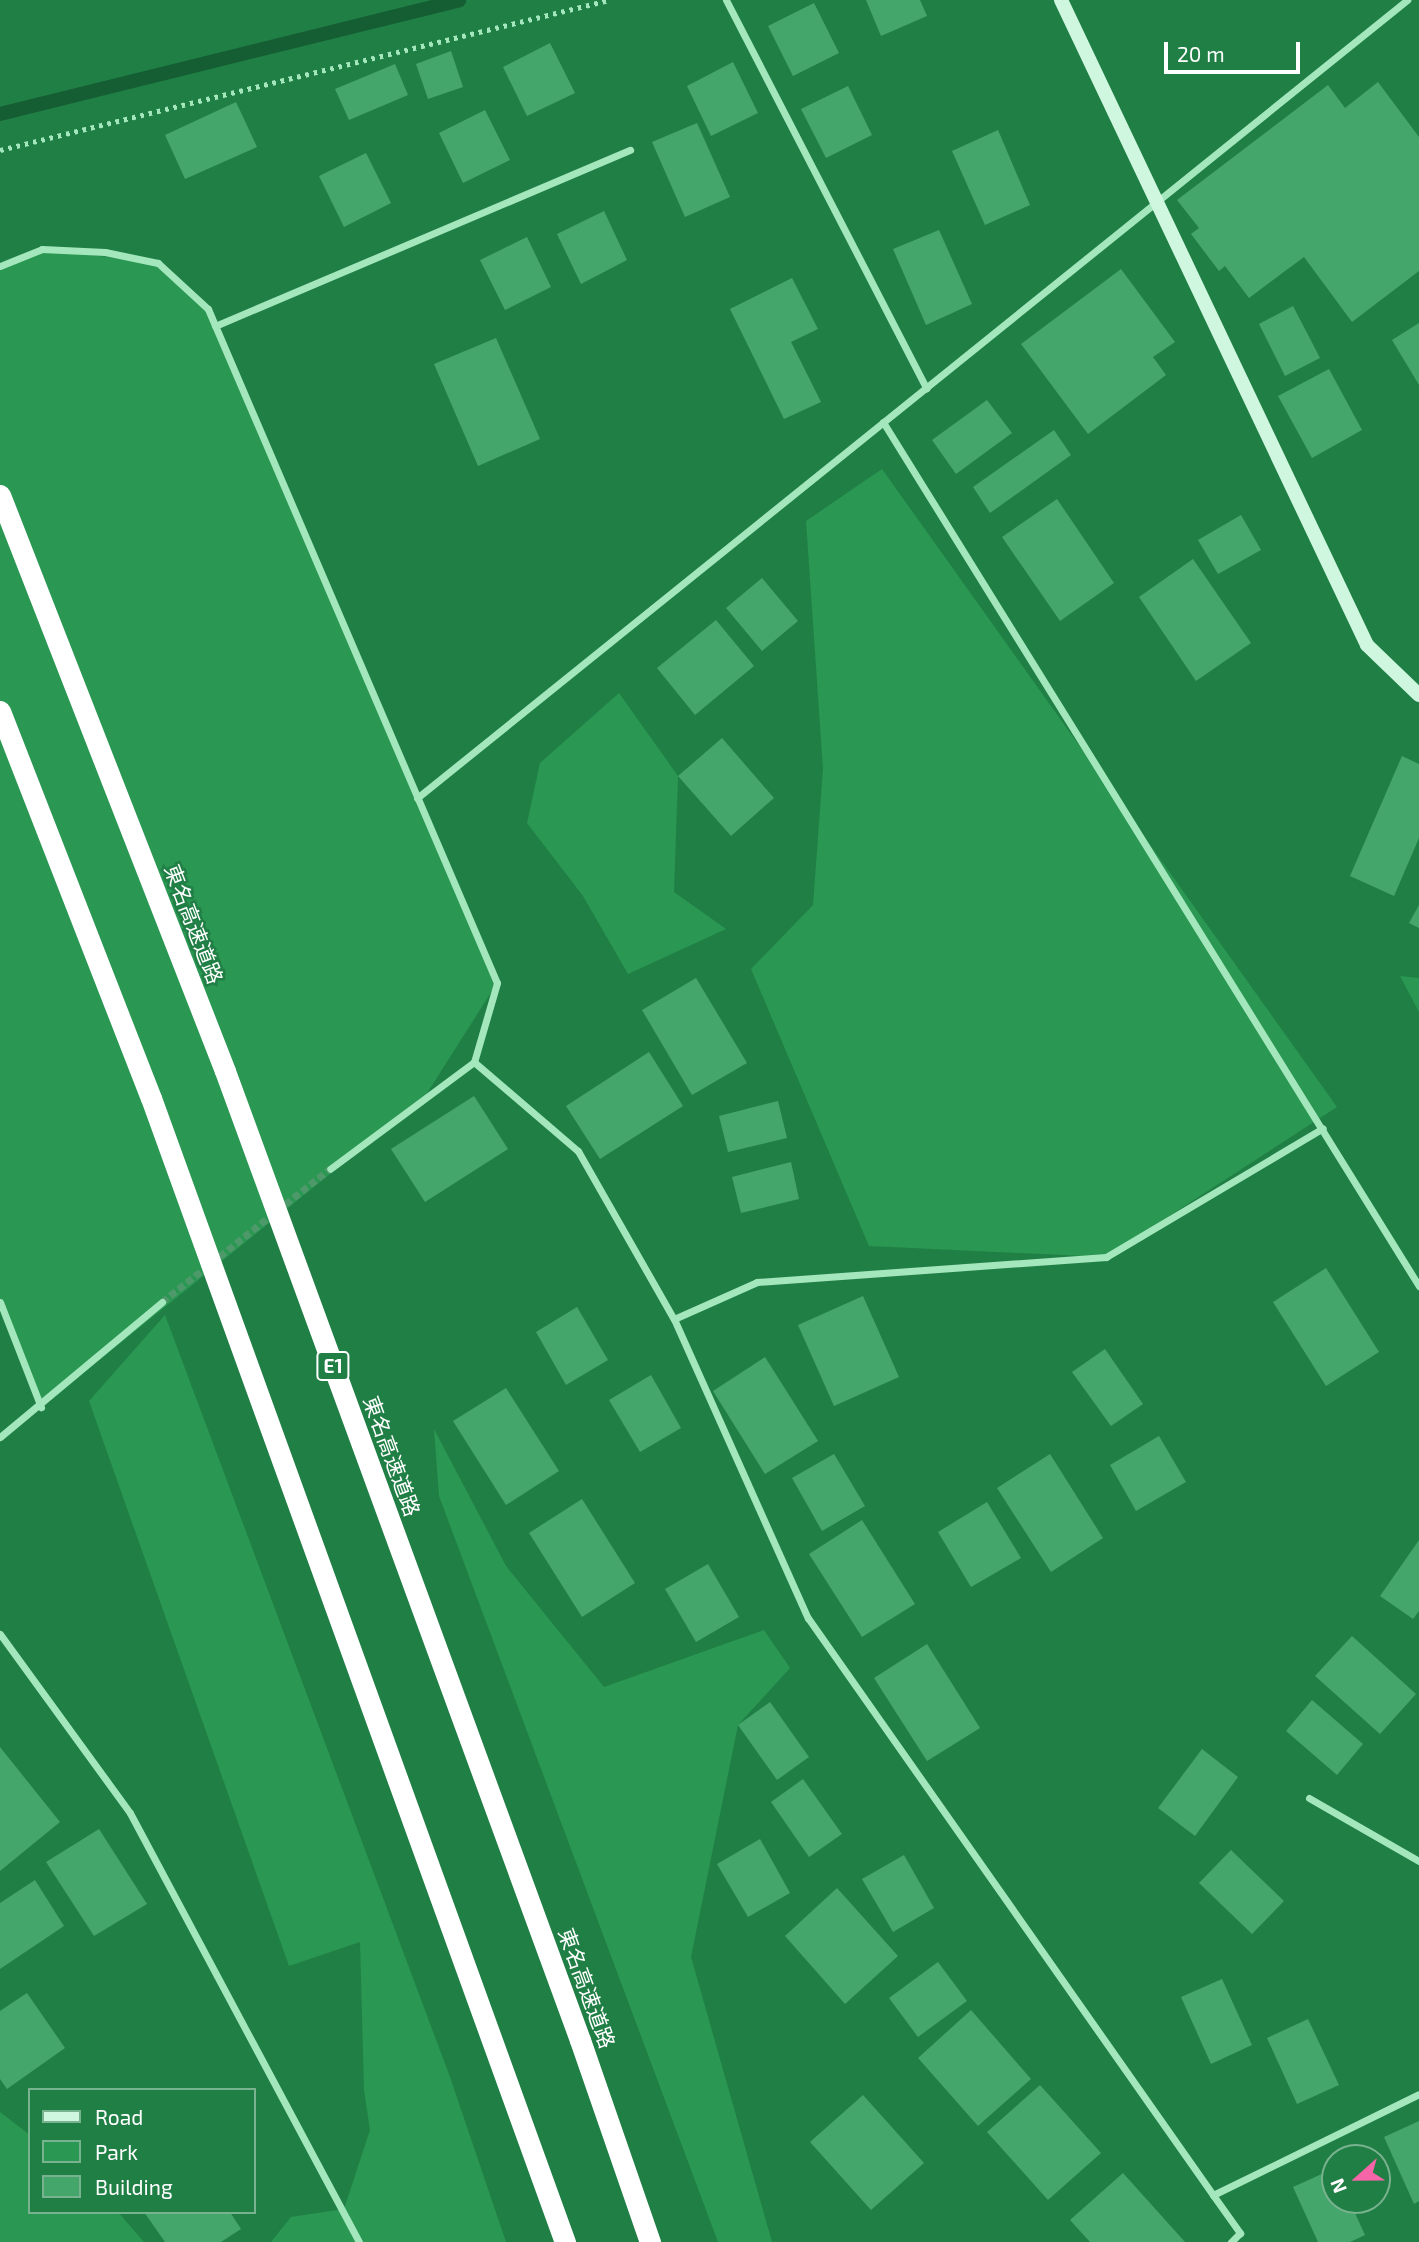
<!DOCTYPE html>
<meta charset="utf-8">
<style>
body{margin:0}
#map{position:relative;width:1419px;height:2242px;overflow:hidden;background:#207f45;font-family:"Exo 2","Noto Sans JP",sans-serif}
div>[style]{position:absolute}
.green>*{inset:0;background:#2a9753}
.stream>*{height:14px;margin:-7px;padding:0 7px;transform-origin:7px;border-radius:7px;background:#155e33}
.building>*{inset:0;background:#44a66a}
.street-tunnel>*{height:7px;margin-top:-3.5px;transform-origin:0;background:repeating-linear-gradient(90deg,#4d996a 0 7px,transparent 0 10.5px)}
.path>*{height:4.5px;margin-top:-2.25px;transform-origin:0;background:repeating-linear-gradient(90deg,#a4e7bd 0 3.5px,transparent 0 8.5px)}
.street>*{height:7px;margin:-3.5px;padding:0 3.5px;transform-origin:3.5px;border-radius:3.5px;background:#a4e7bd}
.secondary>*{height:14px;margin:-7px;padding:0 7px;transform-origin:7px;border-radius:7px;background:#cff6de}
.highway>*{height:21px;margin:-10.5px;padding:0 10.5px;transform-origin:10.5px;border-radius:10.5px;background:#fff}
span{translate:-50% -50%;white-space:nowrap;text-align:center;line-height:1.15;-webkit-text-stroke:5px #207f45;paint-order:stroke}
.shield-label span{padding:2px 5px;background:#207f45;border:2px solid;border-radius:5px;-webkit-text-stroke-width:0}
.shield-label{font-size:19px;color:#fff;font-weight:700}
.street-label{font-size:21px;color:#fff}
.legend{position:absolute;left:28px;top:2088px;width:228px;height:126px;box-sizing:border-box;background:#207f45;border:2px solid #79b28f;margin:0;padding:9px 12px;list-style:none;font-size:21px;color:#fff}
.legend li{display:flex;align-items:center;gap:14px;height:35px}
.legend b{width:35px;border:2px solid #79b28f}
.north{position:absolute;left:1321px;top:2144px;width:70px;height:70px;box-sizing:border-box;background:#207f45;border:2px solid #79b28f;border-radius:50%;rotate:249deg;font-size:19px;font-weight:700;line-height:28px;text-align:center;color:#fff}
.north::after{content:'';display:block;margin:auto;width:24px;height:32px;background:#f565a7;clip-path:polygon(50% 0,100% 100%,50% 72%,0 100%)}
.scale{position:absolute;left:1164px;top:42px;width:136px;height:32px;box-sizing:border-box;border:4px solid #fff;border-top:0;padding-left:9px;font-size:21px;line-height:24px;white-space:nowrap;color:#fff;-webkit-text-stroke:5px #207f45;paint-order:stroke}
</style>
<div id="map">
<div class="green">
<i style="clip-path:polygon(42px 249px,158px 263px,208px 309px,497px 983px,424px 1098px,41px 1407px,0 1300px,0 266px)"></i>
<i style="clip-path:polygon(882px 469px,1337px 1107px,1106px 1257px,869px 1246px,751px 969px,813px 905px,823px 769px,806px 521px)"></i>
<i style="clip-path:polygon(619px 693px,678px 776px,674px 892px,726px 929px,628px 974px,583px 896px,527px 823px,540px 763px)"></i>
<i style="clip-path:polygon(1400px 976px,1419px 978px,1419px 1012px)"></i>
<i style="clip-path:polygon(165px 1315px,450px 2077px,506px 2242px,271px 2242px,291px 2217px,344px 2209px,370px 2130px,364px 2090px,360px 1942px,289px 1966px,89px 1401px)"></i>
<i style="clip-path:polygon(434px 1429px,506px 1566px,604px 1687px,764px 1630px,790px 1668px,738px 1725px,691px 1957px,772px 2242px,718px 2242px,439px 1496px)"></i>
<i style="clip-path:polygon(0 2112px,30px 2135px,30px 2212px,118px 2212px,144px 2242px,0 2242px)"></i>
</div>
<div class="stream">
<i style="left:0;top:114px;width:473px;rotate:-13.9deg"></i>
</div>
<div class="building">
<i style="clip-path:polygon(866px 0,920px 0,927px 16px,881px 36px)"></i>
<i style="clip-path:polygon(814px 3px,839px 53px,793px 76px,768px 26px)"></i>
<i style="clip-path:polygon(550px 43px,575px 93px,527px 116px,503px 67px)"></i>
<i style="clip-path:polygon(451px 51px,463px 87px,428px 99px,416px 64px)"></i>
<i style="clip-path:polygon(733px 62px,758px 113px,711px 136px,687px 86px)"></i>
<i style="clip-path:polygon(395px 64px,408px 95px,349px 120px,335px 89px)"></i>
<i style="clip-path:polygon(1378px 82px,1419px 137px,1419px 271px,1352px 322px,1304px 257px,1249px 298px,1225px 266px,1219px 271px,1191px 234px,1199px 228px,1177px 200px,1328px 85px,1345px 108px)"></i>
<i style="clip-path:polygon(848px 86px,872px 135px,826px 158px,801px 109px)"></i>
<i style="clip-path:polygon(236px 102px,257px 147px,185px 179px,165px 135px)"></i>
<i style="clip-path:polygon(485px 110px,510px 160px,463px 183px,439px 133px)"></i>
<i style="clip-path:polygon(697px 123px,730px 197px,685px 217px,652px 142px)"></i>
<i style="clip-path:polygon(998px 130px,1030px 205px,985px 225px,952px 151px)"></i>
<i style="clip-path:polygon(366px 153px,391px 203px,344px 227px,319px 176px)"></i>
<i style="clip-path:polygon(604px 211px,627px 260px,581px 284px,557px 234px)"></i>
<i style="clip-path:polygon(939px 230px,972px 304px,926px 325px,893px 249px)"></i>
<i style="clip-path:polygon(527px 237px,551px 287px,505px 310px,480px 260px)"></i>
<i style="clip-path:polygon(1121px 269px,1175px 342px,1153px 357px,1166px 375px,1088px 434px,1021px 344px)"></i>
<i style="clip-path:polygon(792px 278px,818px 329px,791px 342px,821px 402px,784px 419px,730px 309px)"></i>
<i style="clip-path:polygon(1293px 306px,1320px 358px,1285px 376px,1259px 324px)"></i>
<i style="clip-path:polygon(1419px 323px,1419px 385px,1392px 340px)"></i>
<i style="clip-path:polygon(496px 338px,540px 439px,478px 466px,434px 364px)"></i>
<i style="clip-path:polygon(1329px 369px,1362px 430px,1312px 458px,1278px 396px)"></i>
<i style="clip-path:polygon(987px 400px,1012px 433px,956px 474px,932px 440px)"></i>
<i style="clip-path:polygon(1054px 430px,1071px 455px,990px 513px,973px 487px)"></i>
<i style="clip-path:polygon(1057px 499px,1114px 583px,1060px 621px,1002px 537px)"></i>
<i style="clip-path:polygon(1241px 515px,1261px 550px,1218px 574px,1198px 540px)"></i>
<i style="clip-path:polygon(1193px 559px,1251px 643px,1196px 681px,1139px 597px)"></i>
<i style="clip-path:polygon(762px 578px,798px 621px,762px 651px,726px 608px)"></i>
<i style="clip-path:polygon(716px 620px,754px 666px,695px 715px,657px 668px)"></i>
<i style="clip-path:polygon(722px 738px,774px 798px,731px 836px,678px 776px)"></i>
<i style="clip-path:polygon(1402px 756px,1419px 764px,1419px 838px,1394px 896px,1350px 876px)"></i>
<i style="clip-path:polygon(1419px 905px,1419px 928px,1409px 923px)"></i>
<i style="clip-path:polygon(696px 978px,747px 1063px,692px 1095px,642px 1010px)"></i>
<i style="clip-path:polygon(649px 1052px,683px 1106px,600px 1159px,566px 1106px)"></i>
<i style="clip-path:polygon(474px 1096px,508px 1149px,425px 1202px,391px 1149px)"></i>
<i style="clip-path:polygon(778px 1101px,787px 1138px,728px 1152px,719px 1116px)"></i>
<i style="clip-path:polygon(791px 1162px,799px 1199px,741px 1213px,732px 1177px)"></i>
<i style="clip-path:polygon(1326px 1268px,1379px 1352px,1326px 1386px,1273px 1302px)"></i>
<i style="clip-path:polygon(863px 1296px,899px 1377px,834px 1406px,798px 1325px)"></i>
<i style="clip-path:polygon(577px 1307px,608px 1360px,566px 1385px,536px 1332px)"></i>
<i style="clip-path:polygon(1105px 1349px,1143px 1404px,1111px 1426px,1072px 1372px)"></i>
<i style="clip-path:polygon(765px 1357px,818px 1441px,765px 1474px,713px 1391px)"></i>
<i style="clip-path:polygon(651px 1375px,681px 1428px,640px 1452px,609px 1400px)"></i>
<i style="clip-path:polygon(506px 1388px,559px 1471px,506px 1505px,453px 1421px)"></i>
<i style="clip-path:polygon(1159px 1436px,1186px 1482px,1136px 1511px,1110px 1465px)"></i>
<i style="clip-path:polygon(834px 1454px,865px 1506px,822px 1531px,792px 1478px)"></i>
<i style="clip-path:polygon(1050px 1454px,1103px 1538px,1051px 1572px,997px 1488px)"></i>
<i style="clip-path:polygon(582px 1499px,635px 1583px,582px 1617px,529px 1533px)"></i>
<i style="clip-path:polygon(987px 1502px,1021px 1558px,971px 1587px,938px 1532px)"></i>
<i style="clip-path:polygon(862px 1520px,915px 1604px,862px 1637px,809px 1554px)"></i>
<i style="clip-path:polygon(1419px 1540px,1419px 1611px,1413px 1619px,1380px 1596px)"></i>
<i style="clip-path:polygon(708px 1564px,739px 1617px,696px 1642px,665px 1589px)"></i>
<i style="clip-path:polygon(1352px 1636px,1416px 1694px,1380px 1734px,1315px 1676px)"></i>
<i style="clip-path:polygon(927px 1644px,980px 1728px,927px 1761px,874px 1678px)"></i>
<i style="clip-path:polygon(1312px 1700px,1363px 1744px,1337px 1775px,1286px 1731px)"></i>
<i style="clip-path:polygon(770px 1702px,809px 1757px,777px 1780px,738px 1725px)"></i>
<i style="clip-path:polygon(0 1747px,60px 1822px,0 1871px)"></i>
<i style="clip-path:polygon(1202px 1749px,1238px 1777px,1195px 1836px,1158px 1808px)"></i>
<i style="clip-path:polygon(803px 1779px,842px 1834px,809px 1857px,771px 1802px)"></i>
<i style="clip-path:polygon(99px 1829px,147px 1904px,94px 1936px,46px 1862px)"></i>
<i style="clip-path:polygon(760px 1839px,790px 1893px,748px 1917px,717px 1864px)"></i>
<i style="clip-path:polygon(1231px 1850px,1284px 1901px,1252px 1934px,1199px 1883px)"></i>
<i style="clip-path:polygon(904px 1855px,934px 1908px,893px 1932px,862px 1879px)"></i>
<i style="clip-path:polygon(35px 1880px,64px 1926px,0 1969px,0 1903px)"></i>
<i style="clip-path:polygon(837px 1888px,898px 1956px,845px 2004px,785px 1936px)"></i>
<i style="clip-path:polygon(938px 1962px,967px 2001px,918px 2037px,889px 1998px)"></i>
<i style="clip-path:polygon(1222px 1979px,1252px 2045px,1211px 2064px,1181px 1997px)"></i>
<i style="clip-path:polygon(27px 1993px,65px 2048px,7px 2089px,0 2079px,0 2011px)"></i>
<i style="clip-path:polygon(971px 2010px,1031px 2079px,978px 2126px,918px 2058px)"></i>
<i style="clip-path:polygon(1308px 2019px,1339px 2085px,1297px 2104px,1267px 2038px)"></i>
<i style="clip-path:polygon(1040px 2085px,1101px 2153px,1048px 2200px,987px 2132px)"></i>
<i style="clip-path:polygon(863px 2095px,924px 2163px,871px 2210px,810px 2142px)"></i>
<i style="clip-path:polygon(1419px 2121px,1419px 2201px,1414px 2204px,1384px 2137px)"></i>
<i style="clip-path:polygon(1335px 2168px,1335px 2200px,1349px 2200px,1365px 2235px,1350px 2242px,1318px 2242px,1293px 2187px)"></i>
<i style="clip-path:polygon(1123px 2173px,1185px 2242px,1090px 2242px,1070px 2220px)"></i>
<i style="clip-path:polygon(144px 2212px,230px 2212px,241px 2229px,221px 2242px,165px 2242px)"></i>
</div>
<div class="street-tunnel">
<i style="left:162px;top:1302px;width:214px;rotate:-38.4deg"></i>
</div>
<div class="path">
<i style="left:0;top:150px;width:627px;rotate:-13.84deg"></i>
</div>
<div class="street">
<i style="left:726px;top:0;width:437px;rotate:62.7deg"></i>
<i style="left:0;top:266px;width:45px;rotate:-22deg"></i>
<i style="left:42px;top:249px;width:63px;rotate:2.7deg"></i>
<i style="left:105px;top:252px;width:54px;rotate:11.7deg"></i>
<i style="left:158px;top:263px;width:68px;rotate:42.6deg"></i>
<i style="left:208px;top:309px;width:733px;rotate:66.79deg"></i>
<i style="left:497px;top:983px;width:82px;rotate:106.2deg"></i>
<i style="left:474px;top:1062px;width:179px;rotate:143.4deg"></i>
<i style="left:215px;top:326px;width:451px;rotate:-23deg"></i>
<i style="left:883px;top:422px;width:1017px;rotate:58.19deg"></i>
<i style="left:417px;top:798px;width:1272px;rotate:-38.87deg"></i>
<i style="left:474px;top:1062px;width:137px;rotate:40.6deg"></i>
<i style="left:578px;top:1151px;width:193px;rotate:60.3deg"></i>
<i style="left:674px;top:1319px;width:328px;rotate:65.9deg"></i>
<i style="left:808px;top:1618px;width:705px;rotate:54.93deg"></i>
<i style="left:1213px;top:2195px;width:229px;rotate:-26.1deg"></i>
<i style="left:0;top:1302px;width:113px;rotate:68.7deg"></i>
<i style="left:674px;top:1319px;width:91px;rotate:-24deg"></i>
<i style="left:757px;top:1282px;width:350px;rotate:-4.1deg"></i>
<i style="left:1106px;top:1257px;width:252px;rotate:-30.7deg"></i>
<i style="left:0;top:1437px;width:211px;rotate:-39.8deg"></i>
<i style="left:0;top:1634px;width:221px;rotate:54deg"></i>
<i style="left:130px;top:1813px;width:486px;rotate:61.9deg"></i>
<i style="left:1309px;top:1798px;width:127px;rotate:29.8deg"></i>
<i style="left:1213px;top:2195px;width:47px;rotate:54.6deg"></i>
<i style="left:1240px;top:2233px;width:13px;rotate:135deg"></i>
</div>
<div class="secondary">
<i style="left:1061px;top:0;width:714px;rotate:64.62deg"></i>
<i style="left:1367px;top:645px;width:72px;rotate:43.9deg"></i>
</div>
<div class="highway">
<i style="left:0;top:495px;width:618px;rotate:68.66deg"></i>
<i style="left:225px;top:1071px;width:1032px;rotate:69.88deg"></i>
<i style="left:580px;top:2040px;width:214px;rotate:70.9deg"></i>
<i style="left:0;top:711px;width:415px;rotate:68.7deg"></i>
<i style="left:151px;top:1098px;width:1217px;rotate:70.11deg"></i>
</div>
<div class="shield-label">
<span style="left:333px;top:1366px">E1</span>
</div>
<div class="street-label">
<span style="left:194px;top:924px;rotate:69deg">東名高速道路</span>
<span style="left:392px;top:1456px;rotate:70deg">東名高速道路</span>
<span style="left:587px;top:1988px;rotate:70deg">東名高速道路</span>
</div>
<ul class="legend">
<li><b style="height:9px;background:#cff6de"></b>Road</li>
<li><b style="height:19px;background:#2a9753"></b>Park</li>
<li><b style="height:19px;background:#44a66a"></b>Building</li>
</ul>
<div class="north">N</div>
<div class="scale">20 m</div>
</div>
